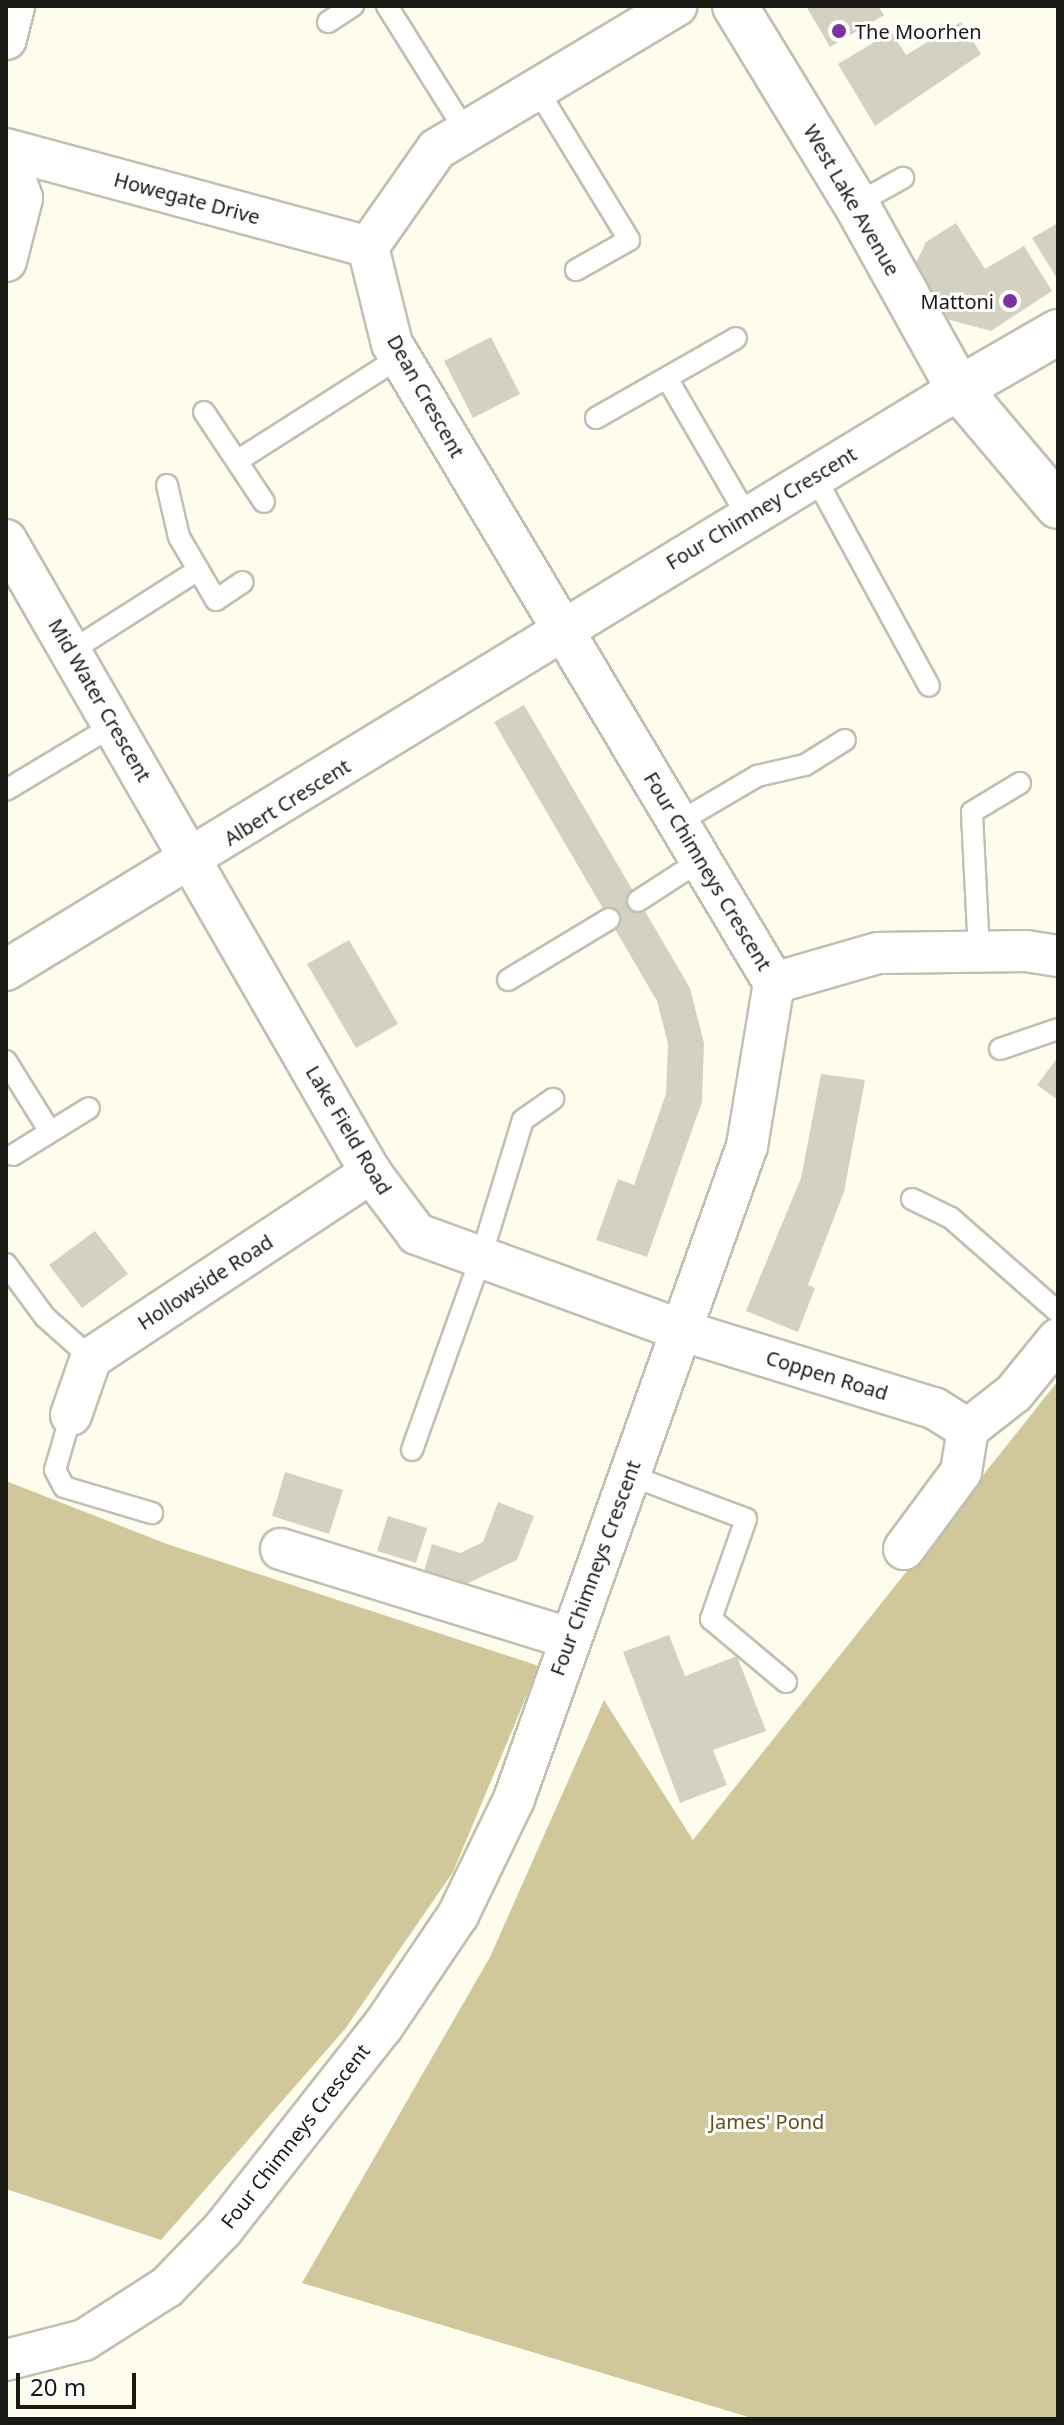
<!DOCTYPE html>
<style>
body{margin:0}
#map{position:relative;width:1064px;height:2425px;overflow:hidden;background:#fefcec;font-family:"Noto Sans",sans-serif}
div>[style]{position:absolute}
.green>*{inset:0;background:#d0c89a}
.building>*{inset:0;background:#d4d1c2}
.roads{filter:drop-shadow(2px 0 #c1bfb0) drop-shadow(-2px 0 #c1bfb0) drop-shadow(0 2px #c1bfb0) drop-shadow(0 -2px #c1bfb0)}
.service>*{height:20px;margin:-10px;padding:0 10px;transform-origin:10px;border-radius:10px;background:#fff}
.minor>*{height:40px;margin:-20px;padding:0 20px;transform-origin:20px;border-radius:20px;background:#fff}
.tertiary>*{height:44px;margin:-22px;padding:0 22px;transform-origin:22px;border-radius:22px;background:#fff}
.dots>*{width:22px;height:22px;translate:-50% -50%;box-sizing:border-box;border:4px solid #fff;border-radius:50%}
span{translate:-50% -50%;white-space:nowrap;text-align:center;line-height:1.15;-webkit-text-stroke:6px #fff;paint-order:stroke}
.poi-label{font-size:20px;color:#1a1a14}
.left{translate:0 -50%;text-align:left}
.right{translate:-100% -50%;text-align:right}
.street-label{font-size:20px;color:#1a1a14}
.park-label{font-size:20px;color:#5d541a}
.frame{position:absolute;inset:0;border:8px solid #1a1a14;pointer-events:none}
.scale{position:absolute;left:16px;top:2373px;width:120px;height:36px;box-sizing:border-box;border:4px solid #1a1a14;border-top:0;padding-left:10px;font-size:24px;line-height:28px;white-space:nowrap;color:#1a1a14;-webkit-text-stroke:6px #fff;paint-order:stroke}
</style>
<div id="map">
<div class="green">
<i style="clip-path:polygon(1058px 1381px,1058px 2419px,755px 2419px,302px 2283px,490px 1957px,604px 1700px,693px 1840px)"></i>
<i style="clip-path:polygon(6px 1481px,167px 1544px,539px 1666px,453px 1872px,345px 2029px,161px 2240px,6px 2189px)"></i>
</div>
<div class="building">
<i style="clip-path:polygon(806px 6px,878px 6px,884px 15px,830px 47px)"></i>
<i style="clip-path:polygon(961px 22px,981px 54px,875px 126px,838px 64px,891px 32px,906px 55px)"></i>
<i style="clip-path:polygon(956px 223px,985px 269px,1024px 246px,1052px 291px,991px 331px,943px 318px,914px 267px,926px 242px)"></i>
<i style="clip-path:polygon(1058px 223px,1058px 280px,1032px 238px)"></i>
<i style="clip-path:polygon(491px 337px,520px 394px,473px 418px,444px 361px)"></i>
<i style="clip-path:polygon(524px 705px,690px 988px,704px 1043px,702px 1102px,647px 1257px,596px 1240px,618px 1179px,634px 1185px,666px 1094px,668px 1044px,657px 1001px,494px 722px)"></i>
<i style="clip-path:polygon(349px 940px,398px 1024px,356px 1048px,307px 964px)"></i>
<i style="clip-path:polygon(1058px 1057px,1058px 1100px,1037px 1085px)"></i>
<i style="clip-path:polygon(821px 1074px,865px 1080px,844px 1192px,808px 1285px,815px 1288px,798px 1332px,746px 1311px,801px 1178px)"></i>
<i style="clip-path:polygon(95px 1231px,128px 1274px,82px 1308px,49px 1265px)"></i>
<i style="clip-path:polygon(285px 1472px,343px 1490px,329px 1534px,272px 1516px)"></i>
<i style="clip-path:polygon(498px 1502px,534px 1516px,517px 1560px,466px 1584px,424px 1571px,432px 1544px,460px 1553px,483px 1542px)"></i>
<i style="clip-path:polygon(388px 1516px,427px 1528px,416px 1563px,377px 1551px)"></i>
<i style="clip-path:polygon(669px 1635px,685px 1676px,737px 1656px,766px 1731px,713px 1750px,727px 1785px,680px 1803px,623px 1652px)"></i>
</div>
<div class="roads">
<div class="service">
<i style="left:387px;top:6px;width:149px;rotate:57.9deg"></i>
<i style="left:328px;top:22px;width:30px;rotate:-33deg"></i>
<i style="left:537px;top:89px;width:177px;rotate:58.6deg"></i>
<i style="left:629px;top:240px;width:61px;rotate:150.5deg"></i>
<i style="left:856px;top:204px;width:54px;rotate:-29deg"></i>
<i style="left:668px;top:380px;width:157px;rotate:59.8deg"></i>
<i style="left:204px;top:412px;width:108px;rotate:56.3deg"></i>
<i style="left:596px;top:418px;width:161px;rotate:-29.7deg"></i>
<i style="left:237px;top:461px;width:193px;rotate:-32.5deg"></i>
<i style="left:814px;top:475px;width:240px;rotate:61.4deg"></i>
<i style="left:167px;top:485px;width:53px;rotate:77deg"></i>
<i style="left:179px;top:537px;width:73px;rotate:59.6deg"></i>
<i style="left:216px;top:600px;width:32px;rotate:-34deg"></i>
<i style="left:71px;top:651px;width:151px;rotate:-32.5deg"></i>
<i style="left:6px;top:790px;width:126px;rotate:-31deg"></i>
<i style="left:679px;top:822px;width:91px;rotate:-30.5deg"></i>
<i style="left:757px;top:776px;width:49px;rotate:-12.9deg"></i>
<i style="left:805px;top:765px;width:47px;rotate:-32deg"></i>
<i style="left:638px;top:901px;width:75px;rotate:-33.1deg"></i>
<i style="left:979px;top:952px;width:140px;rotate:-92.9deg"></i>
<i style="left:972px;top:812px;width:56px;rotate:-31.1deg"></i>
<i style="left:508px;top:980px;width:118px;rotate:-31.1deg"></i>
<i style="left:1000px;top:1049px;width:61px;rotate:-19deg"></i>
<i style="left:6px;top:1061px;width:81px;rotate:58.1deg"></i>
<i style="left:13px;top:1155px;width:89px;rotate:-31.7deg"></i>
<i style="left:912px;top:1199px;width:43px;rotate:26deg"></i>
<i style="left:951px;top:1218px;width:142px;rotate:41.3deg"></i>
<i style="left:6px;top:1264px;width:66px;rotate:53.7deg"></i>
<i style="left:45px;top:1317px;width:62px;rotate:41.7deg"></i>
<i style="left:71px;top:1415px;width:57px;rotate:106.2deg"></i>
<i style="left:55px;top:1470px;width:19px;rotate:62deg"></i>
<i style="left:64px;top:1487px;width:92px;rotate:16.5deg"></i>
<i style="left:412px;top:1450px;width:205px;rotate:-70.3deg"></i>
<i style="left:481px;top:1257px;width:143px;rotate:-73deg"></i>
<i style="left:523px;top:1120px;width:37px;rotate:-35deg"></i>
<i style="left:629px;top:1475px;width:125px;rotate:20.6deg"></i>
<i style="left:746px;top:1519px;width:106px;rotate:109.3deg"></i>
<i style="left:711px;top:1619px;width:98px;rotate:40deg"></i>
</div>
<div class="minor">
<i style="left:6px;top:39px;width:34px;rotate:-76deg"></i>
<i style="left:6px;top:149px;width:375px;rotate:15.1deg"></i>
<i style="left:6px;top:153px;width:48px;rotate:70.4deg"></i>
<i style="left:22px;top:198px;width:65px;rotate:104.3deg"></i>
<i style="left:6px;top:540px;width:731px;rotate:60.03deg"></i>
<i style="left:371px;top:1173px;width:76px;rotate:53deg"></i>
<i style="left:417px;top:1234px;width:283px;rotate:20deg"></i>
<i style="left:683px;top:1331px;width:263px;rotate:17.1deg"></i>
<i style="left:934px;top:1408px;width:40px;rotate:32deg"></i>
<i style="left:6px;top:970px;width:1116px;rotate:-31.37deg"></i>
<i style="left:774px;top:983px;width:108px;rotate:-16.1deg"></i>
<i style="left:878px;top:953px;width:148px;rotate:-0.8deg"></i>
<i style="left:1026px;top:951px;width:32px;rotate:9deg"></i>
<i style="left:71px;top:1415px;width:60px;rotate:-70.7deg"></i>
<i style="left:91px;top:1358px;width:336px;rotate:-33.5deg"></i>
<i style="left:281px;top:1549px;width:300px;rotate:17.2deg"></i>
<i style="left:904px;top:1549px;width:96px;rotate:-53.5deg"></i>
<i style="left:961px;top:1472px;width:44px;rotate:-80.8deg"></i>
<i style="left:968px;top:1429px;width:58px;rotate:-38deg"></i>
<i style="left:1014px;top:1393px;width:70px;rotate:-50.8deg"></i>
<i style="left:6px;top:2360px;width:81px;rotate:-14.4deg"></i>
<i style="left:84px;top:2340px;width:98px;rotate:-32.6deg"></i>
<i style="left:167px;top:2287px;width:81px;rotate:-46deg"></i>
<i style="left:223px;top:2229px;width:258px;rotate:-51.8deg"></i>
<i style="left:383px;top:2026px;width:134px;rotate:-56deg"></i>
<i style="left:458px;top:1915px;width:129px;rotate:-64.2deg"></i>
<i style="left:514px;top:1799px;width:693px;rotate:-70.36deg"></i>
<i style="left:747px;top:1146px;width:165px;rotate:-80.6deg"></i>
<i style="left:774px;top:983px;width:744px;rotate:-120.87deg"></i>
<i style="left:392px;top:344px;width:100px;rotate:-103.9deg"></i>
<i style="left:368px;top:247px;width:120px;rotate:-54.9deg"></i>
<i style="left:437px;top:149px;width:279px;rotate:-30.9deg"></i>
</div>
<div class="tertiary">
<i style="left:735px;top:6px;width:232px;rotate:58.6deg"></i>
<i style="left:856px;top:204px;width:212px;rotate:60.9deg"></i>
<i style="left:959px;top:389px;width:153px;rotate:49.8deg"></i>
<i style="left:959px;top:389px;width:114px;rotate:-29.9deg"></i>
</div>
</div>
<div class="dots">
<i style="left:839px;top:31px;background:#7c31a3"></i>
<i style="left:1010px;top:301px;background:#7c31a3"></i>
</div>
<div class="poi-label">
<span class="left" style="left:855px;top:31px">The Moorhen</span>
<span class="right" style="left:994px;top:301px">Mattoni</span>
</div>
<div class="street-label">
<span style="left:187px;top:198px;rotate:15deg">Howegate Drive</span>
<span style="left:852px;top:200px;rotate:60deg">West Lake Avenue</span>
<span style="left:426px;top:396px;rotate:61deg">Dean Crescent</span>
<span style="left:761px;top:508px;rotate:-31deg">Four Chimney Crescent</span>
<span style="left:100px;top:700px;rotate:60deg">Mid Water Crescent</span>
<span style="left:287px;top:802px;rotate:-32deg">Albert Crescent</span>
<span style="left:708px;top:871px;rotate:59deg">Four Chimneys Crescent</span>
<span style="left:349px;top:1130px;rotate:59deg">Lake Field Road</span>
<span style="left:205px;top:1282px;rotate:-33deg">Hollowside Road</span>
<span style="left:827px;top:1375px;rotate:17deg">Coppen Road</span>
<span style="left:595px;top:1568px;rotate:-70deg">Four Chimneys Crescent</span>
<span style="left:295px;top:2136px;rotate:-52deg">Four Chimneys Crescent</span>
</div>
<div class="park-label">
<span style="left:767px;top:2121px">James' Pond</span>
</div>
<div class="frame"></div>
<div class="scale">20 m</div>
</div>
